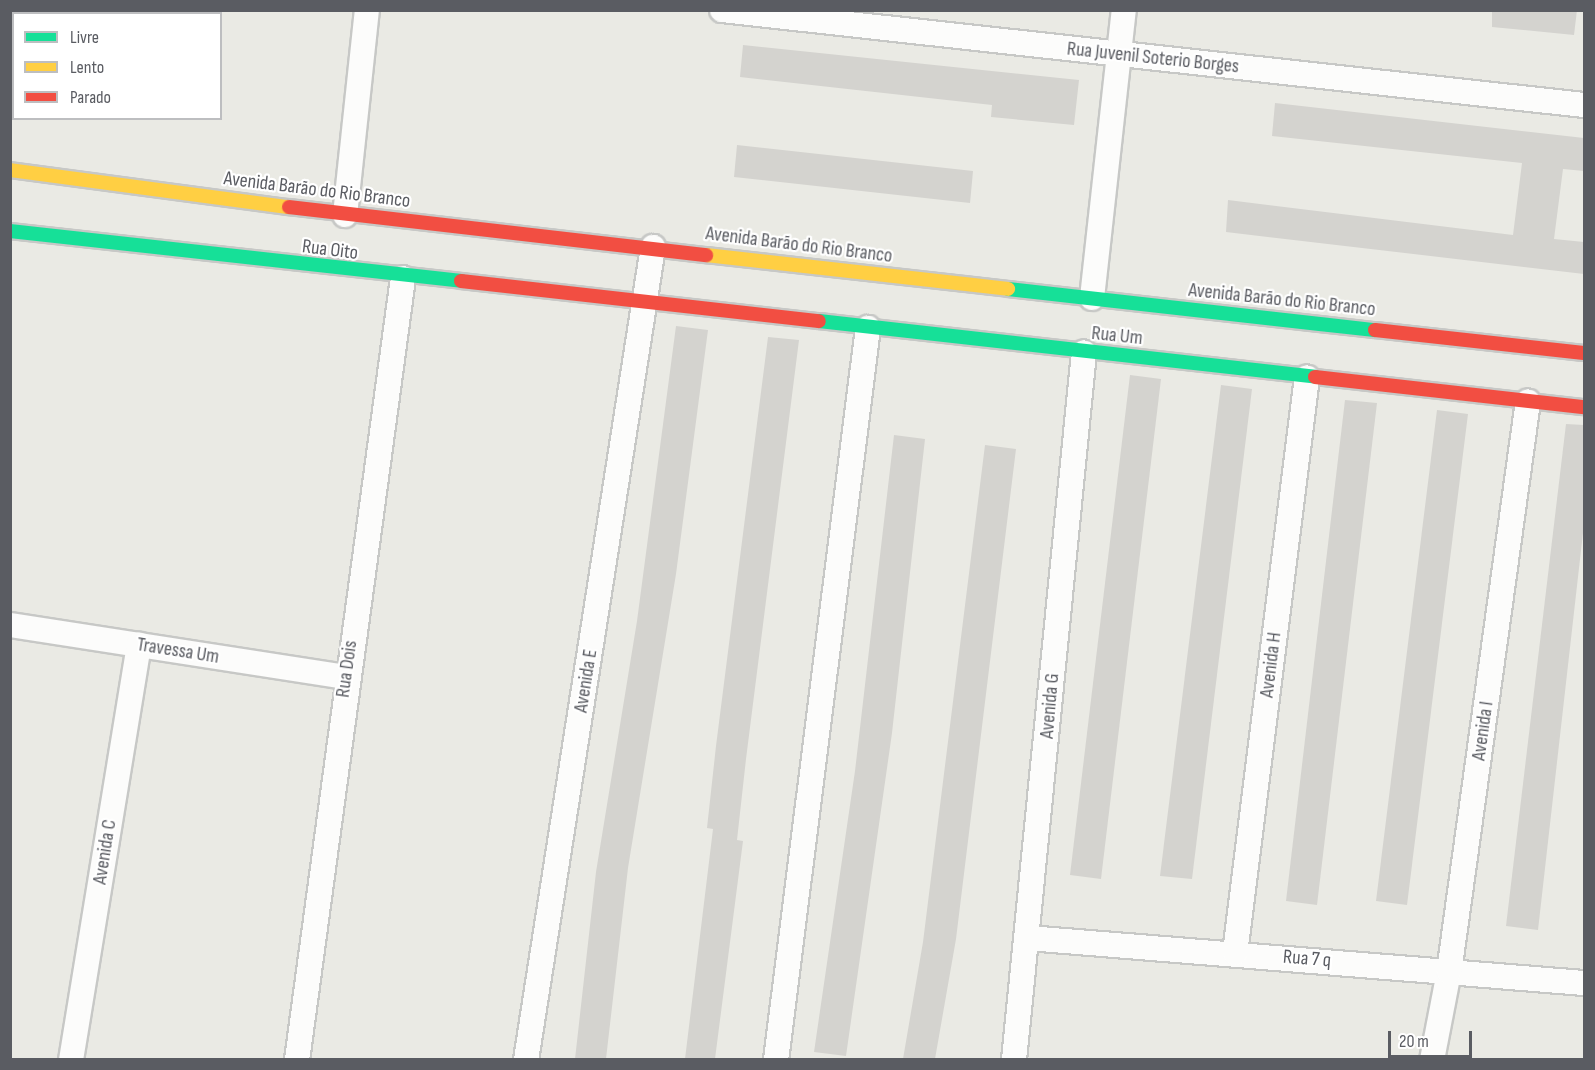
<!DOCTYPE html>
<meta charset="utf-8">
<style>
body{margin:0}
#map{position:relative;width:1595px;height:1070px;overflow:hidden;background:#eaeae4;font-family:"Sofia Sans Condensed",sans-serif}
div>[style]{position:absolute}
.building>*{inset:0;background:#d4d3cf}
.roads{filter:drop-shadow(2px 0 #c7c8c6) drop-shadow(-2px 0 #c7c8c6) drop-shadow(0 2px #c7c8c6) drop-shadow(0 -2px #c7c8c6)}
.street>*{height:24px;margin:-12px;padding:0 12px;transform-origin:12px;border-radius:12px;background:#fcfcfb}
.fast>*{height:14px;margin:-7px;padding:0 7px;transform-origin:7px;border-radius:7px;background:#16e098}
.slow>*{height:14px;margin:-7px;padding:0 7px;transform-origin:7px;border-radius:7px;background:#ffcf43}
.jam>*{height:14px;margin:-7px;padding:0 7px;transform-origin:7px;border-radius:7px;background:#f24e42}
span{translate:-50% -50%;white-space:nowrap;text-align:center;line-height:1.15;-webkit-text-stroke:4.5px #fff;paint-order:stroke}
.street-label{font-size:20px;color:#5a5c62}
.frame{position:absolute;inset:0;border:12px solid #5a5c62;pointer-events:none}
.legend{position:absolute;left:12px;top:12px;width:210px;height:108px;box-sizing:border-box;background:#fff;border:2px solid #bdbec0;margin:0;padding:8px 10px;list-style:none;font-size:18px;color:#5a5c62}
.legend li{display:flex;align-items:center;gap:12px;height:30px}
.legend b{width:30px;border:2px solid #bdbec0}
.scale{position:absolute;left:1388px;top:1031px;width:84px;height:27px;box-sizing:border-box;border:3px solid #5a5c62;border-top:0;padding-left:8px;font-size:18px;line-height:21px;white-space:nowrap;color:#5a5c62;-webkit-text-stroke:4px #fff;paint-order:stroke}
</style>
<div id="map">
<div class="building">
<i style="clip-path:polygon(1492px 10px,1577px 10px,1574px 35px,1492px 27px)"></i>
<i style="clip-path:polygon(743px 45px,1079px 80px,1074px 125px,991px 117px,992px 105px,740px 77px)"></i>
<i style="clip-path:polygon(1275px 103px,1584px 138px,1584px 171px,1563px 169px,1554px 239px,1584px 242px,1584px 274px,1226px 232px,1228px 200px,1513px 235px,1522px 163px,1272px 136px)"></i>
<i style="clip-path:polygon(737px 145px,973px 171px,970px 203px,734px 177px)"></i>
<i style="clip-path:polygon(676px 326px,708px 330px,676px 574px,628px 868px,606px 1059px,575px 1059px,596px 872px,637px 621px)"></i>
<i style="clip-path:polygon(768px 337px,799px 340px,746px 759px,737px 840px,743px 841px,715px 1059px,685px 1059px,713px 829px,707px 828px,716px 746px)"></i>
<i style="clip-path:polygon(1130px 375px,1161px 379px,1101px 879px,1070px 875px)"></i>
<i style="clip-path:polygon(1221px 385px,1252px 389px,1192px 879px,1160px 876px)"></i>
<i style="clip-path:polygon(1345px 400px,1377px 403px,1317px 905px,1286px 901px)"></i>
<i style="clip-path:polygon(1437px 410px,1468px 414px,1407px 905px,1376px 901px)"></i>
<i style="clip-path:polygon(1566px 424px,1584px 425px,1584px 524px,1538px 930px,1506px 926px)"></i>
<i style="clip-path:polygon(894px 435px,925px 439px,892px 733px,846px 1056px,814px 1052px,855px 771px)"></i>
<i style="clip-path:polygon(985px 445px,1016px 449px,956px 939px,935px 1059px,903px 1059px,923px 942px)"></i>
</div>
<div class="roads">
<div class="street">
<i style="left:722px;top:10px;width:867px;rotate:6.29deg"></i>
<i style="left:345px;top:215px;width:206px;rotate:-83.9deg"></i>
<i style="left:1092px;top:298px;width:290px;rotate:-83.7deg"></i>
<i style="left:10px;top:625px;width:340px;rotate:8.8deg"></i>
<i style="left:1028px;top:938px;width:558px;rotate:4.63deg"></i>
<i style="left:1235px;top:953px;width:580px;rotate:-82.87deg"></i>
<i style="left:71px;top:1060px;width:421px;rotate:-80.7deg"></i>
<i style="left:297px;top:1060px;width:789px;rotate:-82.28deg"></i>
<i style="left:526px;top:1060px;width:823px;rotate:-81.12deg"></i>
<i style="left:776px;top:1060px;width:738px;rotate:-82.84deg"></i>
<i style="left:1014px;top:1060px;width:711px;rotate:-84.35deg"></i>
<i style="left:1432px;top:1060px;width:90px;rotate:-79.1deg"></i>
<i style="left:1449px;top:972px;width:576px;rotate:-82.12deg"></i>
</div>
<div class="fast">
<i style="left:10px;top:231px;width:454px;rotate:6.3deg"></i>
<i style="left:1008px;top:289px;width:369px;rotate:6.4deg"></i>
<i style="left:819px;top:321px;width:499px;rotate:6.4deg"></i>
</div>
<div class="slow">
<i style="left:10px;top:170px;width:281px;rotate:7.6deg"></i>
<i style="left:706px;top:255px;width:304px;rotate:6.4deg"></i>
</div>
<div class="jam">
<i style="left:289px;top:207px;width:420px;rotate:6.6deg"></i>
<i style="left:461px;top:281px;width:360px;rotate:6.4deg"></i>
<i style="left:1375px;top:330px;width:210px;rotate:6.3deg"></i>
<i style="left:1315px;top:377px;width:271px;rotate:6.4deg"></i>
</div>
</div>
<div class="street-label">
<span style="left:1153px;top:58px;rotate:6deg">Rua Juvenil Soterio Borges</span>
<span style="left:317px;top:190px;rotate:7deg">Avenida Barão do Rio Branco</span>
<span style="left:799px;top:245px;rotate:7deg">Avenida Barão do Rio Branco</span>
<span style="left:330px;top:250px;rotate:7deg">Rua Oito</span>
<span style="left:1282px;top:300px;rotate:6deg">Avenida Barão do Rio Branco</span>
<span style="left:1117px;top:336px;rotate:6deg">Rua Um</span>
<span style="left:178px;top:651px;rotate:9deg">Travessa Um</span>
<span style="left:1271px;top:665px;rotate:-83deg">Avenida H</span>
<span style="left:347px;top:669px;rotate:-82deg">Rua Dois</span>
<span style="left:586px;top:681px;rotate:-81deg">Avenida E</span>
<span style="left:1050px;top:706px;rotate:-85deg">Avenida G</span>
<span style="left:1483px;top:731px;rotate:-82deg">Avenida I</span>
<span style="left:105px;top:852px;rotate:-81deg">Avenida C</span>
<span style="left:1307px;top:959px;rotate:5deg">Rua 7 q</span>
</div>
<div class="frame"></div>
<ul class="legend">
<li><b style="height:8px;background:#16e098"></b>Livre</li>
<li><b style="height:8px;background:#ffcf43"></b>Lento</li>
<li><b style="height:8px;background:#f24e42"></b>Parado</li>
</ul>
<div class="scale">20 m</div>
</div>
